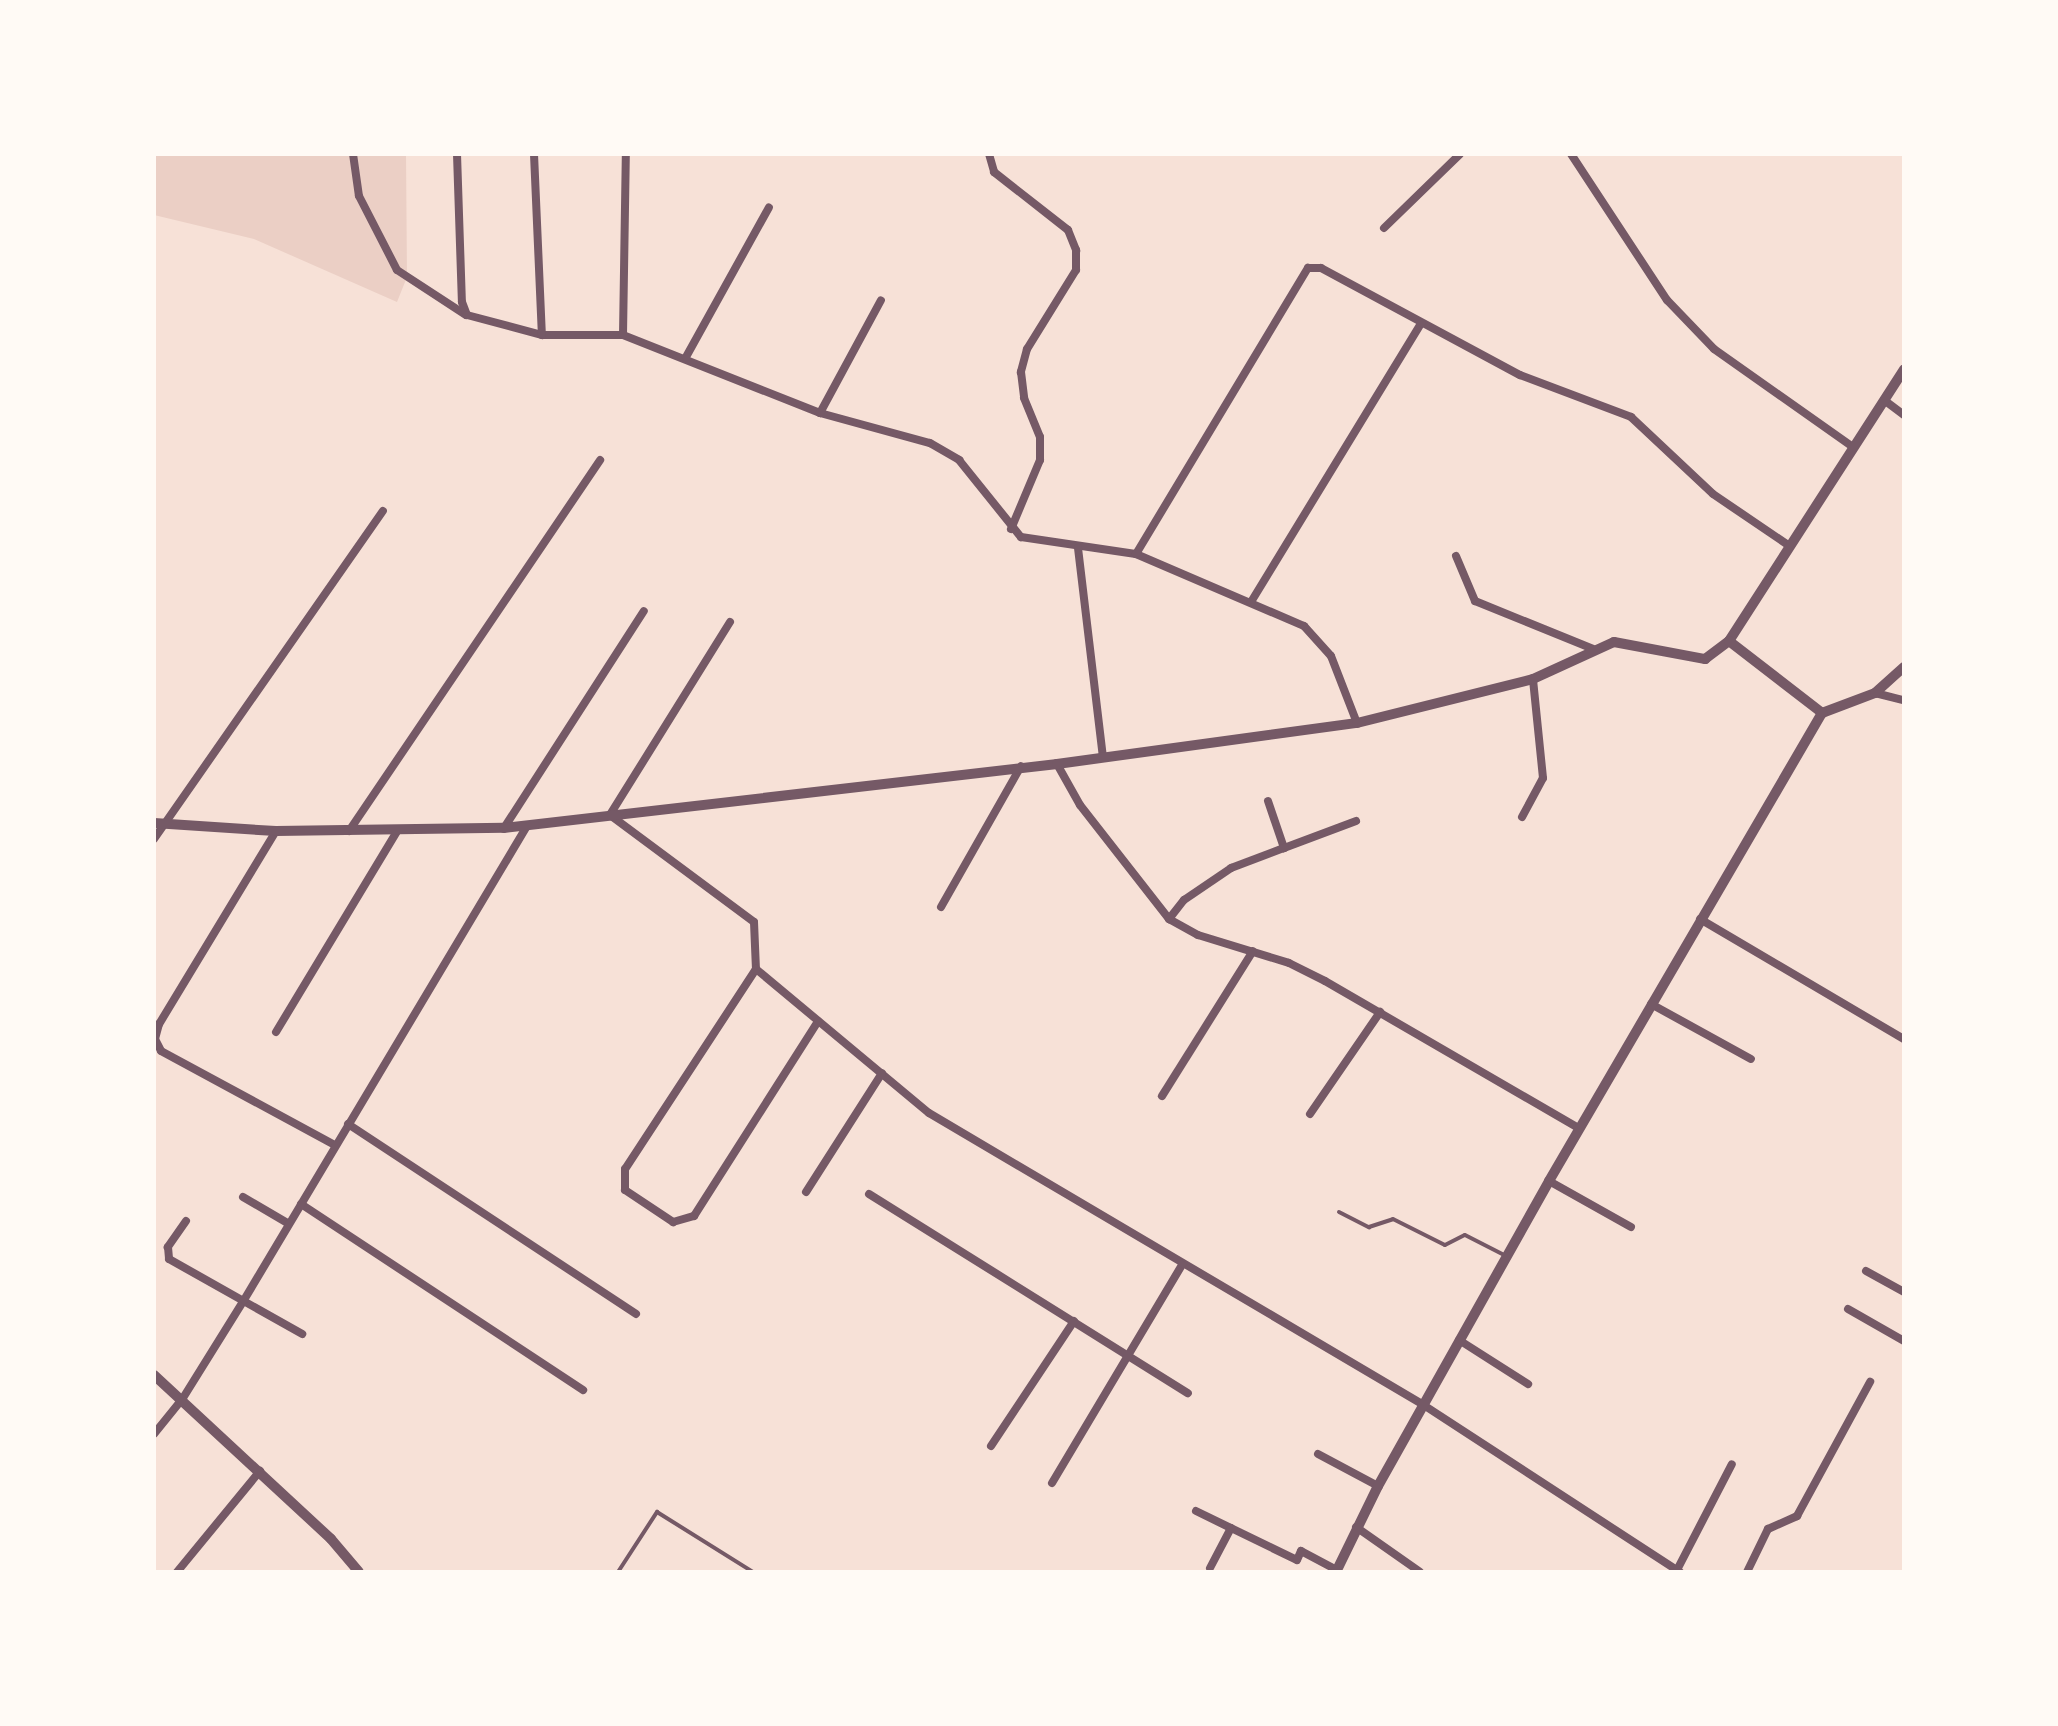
<!DOCTYPE html>
<style>
body{margin:0}
#map{position:relative;width:2058px;height:1726px;overflow:hidden;background:#f7e1d7;font-family:Literata,serif}
div>[style]{position:absolute}
.green>*{inset:0;background:#ebcfc5}
.service>*{height:4px;margin:-2px;padding:0 2px;transform-origin:2px;border-radius:2px;background:#755966}
.minor>*{height:8px;margin:-4px;padding:0 4px;transform-origin:4px;border-radius:4px;background:#755966}
.tertiary>*{height:10px;margin:-5px;padding:0 5px;transform-origin:5px;border-radius:5px;background:#755966}
span{translate:-50% -50%;white-space:nowrap;text-align:center;line-height:1.15;-webkit-text-stroke:8px #fffaf5;paint-order:stroke}
.frame{position:absolute;inset:0;border:156px solid #fffaf5;pointer-events:none}
</style>
<div id="map">
<div class="green">
<i style="clip-path:polygon(154px 154px,406px 154px,407px 277px,397px 302px,254px 239px,154px 215px)"></i>
</div>
<div class="service">
<i style="left:1339px;top:1212px;width:34px;rotate:27deg"></i>
<i style="left:1369px;top:1227px;width:25px;rotate:-18deg"></i>
<i style="left:1393px;top:1219px;width:58px;rotate:26.6deg"></i>
<i style="left:1445px;top:1245px;width:22px;rotate:-27deg"></i>
<i style="left:1465px;top:1235px;width:44px;rotate:27.1deg"></i>
<i style="left:618px;top:1572px;width:72px;rotate:-57deg"></i>
<i style="left:657px;top:1512px;width:113px;rotate:32deg"></i>
</div>
<div class="minor">
<i style="left:353px;top:154px;width:42px;rotate:81.9deg"></i>
<i style="left:359px;top:196px;width:83px;rotate:62.8deg"></i>
<i style="left:397px;top:270px;width:82px;rotate:33.1deg"></i>
<i style="left:457px;top:154px;width:148px;rotate:88.1deg"></i>
<i style="left:462px;top:302px;width:14px;rotate:69deg"></i>
<i style="left:467px;top:315px;width:78px;rotate:14.9deg"></i>
<i style="left:542px;top:335px;width:81px"></i>
<i style="left:623px;top:335px;width:212px;rotate:21.6deg"></i>
<i style="left:820px;top:413px;width:114px;rotate:15.3deg"></i>
<i style="left:930px;top:443px;width:34px;rotate:30deg"></i>
<i style="left:959px;top:460px;width:99px;rotate:51.2deg"></i>
<i style="left:1021px;top:537px;width:116px;rotate:8.4deg"></i>
<i style="left:1136px;top:554px;width:183px;rotate:23.2deg"></i>
<i style="left:1304px;top:626px;width:40px;rotate:48deg"></i>
<i style="left:1331px;top:656px;width:72px;rotate:68.8deg"></i>
<i style="left:534px;top:154px;width:181px;rotate:87.5deg"></i>
<i style="left:989px;top:154px;width:19px;rotate:74deg"></i>
<i style="left:994px;top:172px;width:94px;rotate:38.1deg"></i>
<i style="left:1068px;top:230px;width:22px;rotate:68deg"></i>
<i style="left:1076px;top:250px;width:20px;rotate:90deg"></i>
<i style="left:1076px;top:270px;width:93px;rotate:121.8deg"></i>
<i style="left:1027px;top:349px;width:24px;rotate:105deg"></i>
<i style="left:1021px;top:372px;width:26px;rotate:83deg"></i>
<i style="left:1024px;top:398px;width:42px;rotate:67.7deg"></i>
<i style="left:1040px;top:437px;width:23px;rotate:90deg"></i>
<i style="left:1040px;top:460px;width:75px;rotate:112.8deg"></i>
<i style="left:1571px;top:154px;width:175px;rotate:56.7deg"></i>
<i style="left:1667px;top:300px;width:68px;rotate:46.2deg"></i>
<i style="left:1714px;top:349px;width:170px;rotate:35.2deg"></i>
<i style="left:1384px;top:228px;width:106px;rotate:-44.2deg"></i>
<i style="left:623px;top:335px;width:181px;rotate:-89.1deg"></i>
<i style="left:686px;top:357px;width:171px;rotate:-61deg"></i>
<i style="left:1884px;top:400px;width:25px;rotate:37deg"></i>
<i style="left:820px;top:413px;width:128px;rotate:-61.6deg"></i>
<i style="left:1078px;top:548px;width:211px;rotate:83.2deg"></i>
<i style="left:1136px;top:554px;width:334px;rotate:-59deg"></i>
<i style="left:1308px;top:268px;width:13px"></i>
<i style="left:1321px;top:268px;width:226px;rotate:28.3deg"></i>
<i style="left:1520px;top:375px;width:119px;rotate:20.7deg"></i>
<i style="left:1631px;top:417px;width:112px;rotate:43.2deg"></i>
<i style="left:1713px;top:494px;width:91px;rotate:34.2deg"></i>
<i style="left:1456px;top:556px;width:49px;rotate:67.1deg"></i>
<i style="left:1475px;top:601px;width:127px;rotate:22.1deg"></i>
<i style="left:1251px;top:602px;width:327px;rotate:-58.6deg"></i>
<i style="left:730px;top:622px;width:227px;rotate:121.9deg"></i>
<i style="left:610px;top:815px;width:179px;rotate:36.6deg"></i>
<i style="left:754px;top:922px;width:47px;rotate:87.6deg"></i>
<i style="left:756px;top:969px;width:225px;rotate:39.8deg"></i>
<i style="left:929px;top:1113px;width:572px;rotate:30.55deg"></i>
<i style="left:1422px;top:1404px;width:308px;rotate:33.1deg"></i>
<i style="left:1875px;top:693px;width:30px;rotate:14deg"></i>
<i style="left:1057px;top:764px;width:47px;rotate:60.7deg"></i>
<i style="left:1080px;top:805px;width:145px;rotate:52deg"></i>
<i style="left:1169px;top:919px;width:33px;rotate:29deg"></i>
<i style="left:1198px;top:935px;width:95px;rotate:17.1deg"></i>
<i style="left:1289px;top:963px;width:40px;rotate:26.6deg"></i>
<i style="left:1325px;top:981px;width:293px;rotate:30.1deg"></i>
<i style="left:1268px;top:801px;width:50px;rotate:71.2deg"></i>
<i style="left:1284px;top:848px;width:77px;rotate:-20.6deg"></i>
<i style="left:1522px;top:817px;width:44px;rotate:-61.7deg"></i>
<i style="left:1543px;top:778px;width:100px;rotate:-95.8deg"></i>
<i style="left:504px;top:828px;width:258px;rotate:-57.2deg"></i>
<i style="left:276px;top:831px;width:226px;rotate:121.2deg"></i>
<i style="left:159px;top:1024px;width:16px;rotate:105deg"></i>
<i style="left:155px;top:1039px;width:13px;rotate:63deg"></i>
<i style="left:161px;top:1051px;width:198px;rotate:28.4deg"></i>
<i style="left:349px;top:831px;width:448px;rotate:-55.9deg"></i>
<i style="left:154px;top:839px;width:400px;rotate:-55.1deg"></i>
<i style="left:941px;top:907px;width:162px;rotate:-60.4deg"></i>
<i style="left:1169px;top:919px;width:24px;rotate:-52deg"></i>
<i style="left:1184px;top:900px;width:57px;rotate:-34.2deg"></i>
<i style="left:1231px;top:868px;width:57px;rotate:-20.7deg"></i>
<i style="left:1700px;top:919px;width:237px;rotate:30.5deg"></i>
<i style="left:756px;top:969px;width:239px;rotate:123.2deg"></i>
<i style="left:625px;top:1169px;width:21px;rotate:90deg"></i>
<i style="left:625px;top:1190px;width:58px;rotate:33.7deg"></i>
<i style="left:673px;top:1222px;width:22px;rotate:-16deg"></i>
<i style="left:694px;top:1216px;width:231px;rotate:-57.5deg"></i>
<i style="left:1651px;top:1004px;width:114px;rotate:28.8deg"></i>
<i style="left:276px;top:1032px;width:236px;rotate:-58.9deg"></i>
<i style="left:1162px;top:1096px;width:171px;rotate:-57.9deg"></i>
<i style="left:1310px;top:1114px;width:124px;rotate:-55.5deg"></i>
<i style="left:348px;top:1124px;width:345px;rotate:33.4deg"></i>
<i style="left:1549px;top:1181px;width:94px;rotate:29.3deg"></i>
<i style="left:806px;top:1192px;width:141px;rotate:-57.4deg"></i>
<i style="left:869px;top:1194px;width:376px;rotate:32deg"></i>
<i style="left:243px;top:1197px;width:53px;rotate:30.4deg"></i>
<i style="left:301px;top:1204px;width:338px;rotate:33.4deg"></i>
<i style="left:186px;top:1221px;width:32px;rotate:125deg"></i>
<i style="left:168px;top:1247px;width:12px;rotate:85deg"></i>
<i style="left:169px;top:1259px;width:153px;rotate:29.4deg"></i>
<i style="left:1866px;top:1271px;width:43px;rotate:28.9deg"></i>
<i style="left:1848px;top:1309px;width:64px;rotate:29.7deg"></i>
<i style="left:1459px;top:1340px;width:82px;rotate:32.5deg"></i>
<i style="left:154px;top:1434px;width:46px;rotate:-51.1deg"></i>
<i style="left:183px;top:1398px;width:115px;rotate:-58.1deg"></i>
<i style="left:244px;top:1300px;width:552px;rotate:-59.16deg"></i>
<i style="left:991px;top:1446px;width:150px;rotate:-56.4deg"></i>
<i style="left:1318px;top:1454px;width:68px;rotate:28.1deg"></i>
<i style="left:1052px;top:1483px;width:254px;rotate:-59.2deg"></i>
<i style="left:1196px;top:1511px;width:39px;rotate:26deg"></i>
<i style="left:1356px;top:1527px;width:78px;rotate:35.1deg"></i>
<i style="left:1210px;top:1568px;width:45px;rotate:-62.3deg"></i>
<i style="left:1231px;top:1528px;width:73px;rotate:25.9deg"></i>
<i style="left:1297px;top:1560px;width:10px;rotate:-66deg"></i>
<i style="left:1301px;top:1551px;width:40px;rotate:28deg"></i>
<i style="left:1677px;top:1570px;width:119px;rotate:-62.6deg"></i>
<i style="left:177px;top:1572px;width:131px;rotate:-50.6deg"></i>
<i style="left:1747px;top:1572px;width:48px;rotate:-64deg"></i>
<i style="left:1768px;top:1529px;width:32px;rotate:-24deg"></i>
<i style="left:1797px;top:1516px;width:153px;rotate:-61.4deg"></i>
</div>
<div class="tertiary">
<i style="left:1729px;top:641px;width:323px;rotate:-57.2deg"></i>
<i style="left:1822px;top:713px;width:57px;rotate:-20.7deg"></i>
<i style="left:1875px;top:693px;width:39px;rotate:-42deg"></i>
<i style="left:154px;top:823px;width:122px;rotate:3.8deg"></i>
<i style="left:276px;top:831px;width:228px;rotate:-0.8deg"></i>
<i style="left:504px;top:828px;width:557px;rotate:-6.6deg"></i>
<i style="left:1057px;top:764px;width:303px;rotate:-7.8deg"></i>
<i style="left:1357px;top:723px;width:181px;rotate:-14deg"></i>
<i style="left:1533px;top:679px;width:89px;rotate:-24.6deg"></i>
<i style="left:1614px;top:642px;width:93px;rotate:10.6deg"></i>
<i style="left:1705px;top:659px;width:30px;rotate:-37deg"></i>
<i style="left:1729px;top:641px;width:118px;rotate:37.7deg"></i>
<i style="left:154px;top:1375px;width:241px;rotate:42.8deg"></i>
<i style="left:331px;top:1539px;width:43px;rotate:49.7deg"></i>
<i style="left:1336px;top:1572px;width:96px;rotate:-64deg"></i>
<i style="left:1378px;top:1486px;width:350px;rotate:-60.7deg"></i>
<i style="left:1549px;top:1181px;width:542px;rotate:-59.74deg"></i>
</div>
<div class="frame"></div>
</div>
